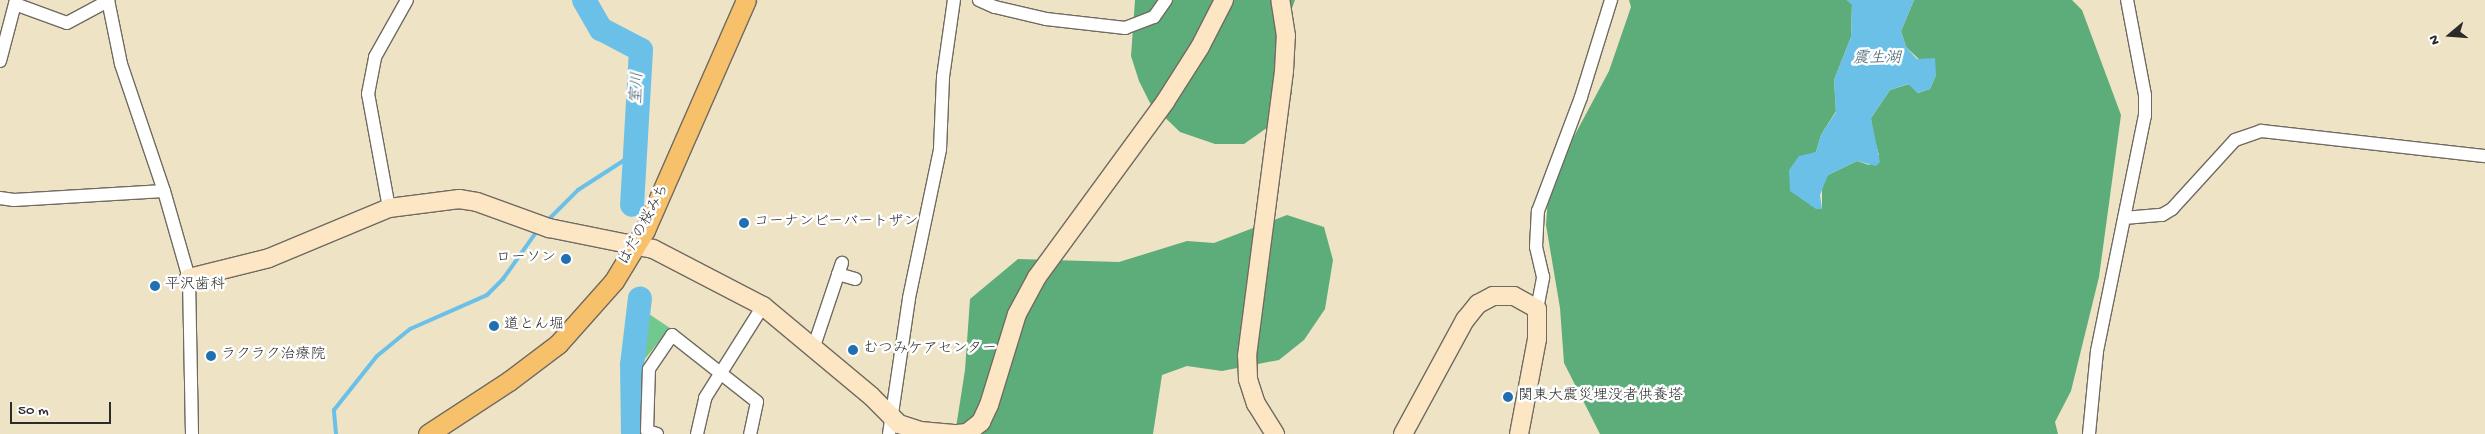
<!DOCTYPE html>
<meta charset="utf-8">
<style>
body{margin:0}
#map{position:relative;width:2485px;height:434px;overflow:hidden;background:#eee3c5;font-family:"Gochi Hand","Klee One",sans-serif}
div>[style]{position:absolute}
.green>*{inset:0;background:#72c98f}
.forest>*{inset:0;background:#5dad7a}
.water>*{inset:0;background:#6bc0e8}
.stream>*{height:4px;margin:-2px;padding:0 2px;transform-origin:2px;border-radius:2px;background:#6bc0e8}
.river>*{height:24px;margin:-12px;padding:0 12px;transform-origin:12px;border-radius:12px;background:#6bc0e8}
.roads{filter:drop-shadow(1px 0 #6f6b61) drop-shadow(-1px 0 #6f6b61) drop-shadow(0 1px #6f6b61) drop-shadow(0 -1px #6f6b61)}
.street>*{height:12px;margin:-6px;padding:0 6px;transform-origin:6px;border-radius:6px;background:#fff}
.secondary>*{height:18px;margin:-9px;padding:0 9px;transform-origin:9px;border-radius:9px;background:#fce6c4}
.primary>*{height:19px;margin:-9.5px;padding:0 9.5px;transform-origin:9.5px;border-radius:9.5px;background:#f7c06b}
.dots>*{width:14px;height:14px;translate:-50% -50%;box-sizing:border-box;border:2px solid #fff;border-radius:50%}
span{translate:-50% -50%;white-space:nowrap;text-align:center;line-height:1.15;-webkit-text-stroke:5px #fff;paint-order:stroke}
.poi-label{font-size:15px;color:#2b2b2b}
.left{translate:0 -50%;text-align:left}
.right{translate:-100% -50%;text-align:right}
.street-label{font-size:15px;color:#2b2b2b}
.water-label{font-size:16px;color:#415f6d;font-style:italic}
.north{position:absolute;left:2425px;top:10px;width:50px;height:50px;-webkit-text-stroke:4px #fff;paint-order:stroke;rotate:252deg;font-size:14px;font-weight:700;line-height:20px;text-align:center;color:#2b2b2b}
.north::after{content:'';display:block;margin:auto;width:18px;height:22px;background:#2b2b2b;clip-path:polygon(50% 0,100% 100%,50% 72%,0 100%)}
.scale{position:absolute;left:10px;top:402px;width:101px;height:22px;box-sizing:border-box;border:2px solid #2b2b2b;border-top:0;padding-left:6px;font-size:15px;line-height:18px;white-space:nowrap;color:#2b2b2b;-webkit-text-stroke:4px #fff;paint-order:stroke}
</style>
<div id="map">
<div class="green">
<i style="clip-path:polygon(646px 312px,670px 328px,644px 360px)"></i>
</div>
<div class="forest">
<i style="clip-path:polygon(1135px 0,1295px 0,1287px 22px,1292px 94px,1278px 120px,1244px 144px,1215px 144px,1180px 132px,1150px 103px,1139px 81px,1131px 56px)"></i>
<i style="clip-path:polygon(1629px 0,1847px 0,1852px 4px,1851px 37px,1834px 80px,1836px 111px,1821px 135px,1816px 152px,1808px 156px,1810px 205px,1822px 209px,1822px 185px,1828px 175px,1857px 161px,1869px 165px,1879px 155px,1872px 131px,1871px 118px,1890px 90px,1909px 84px,1918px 93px,1930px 89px,1936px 75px,1906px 47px,1901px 31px,1914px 0,2072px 0,2082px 10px,2121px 115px,2099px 277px,2071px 391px,2055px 422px,2058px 434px,1600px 434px,1564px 363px,1560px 308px,1546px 225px,1549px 183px,1609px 71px,1631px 7px)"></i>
<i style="clip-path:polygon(1287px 215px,1324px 227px,1333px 260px,1325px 309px,1304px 340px,1279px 360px,1222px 371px,1187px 366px,1162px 375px,1153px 434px,955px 434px,965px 370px,970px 299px,1018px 259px,1119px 262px,1187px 241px,1214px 243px)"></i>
</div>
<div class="water">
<i style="clip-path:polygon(1847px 0,1914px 0,1901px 31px,1906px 47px,1917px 59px,1935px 58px,1936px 75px,1930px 89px,1918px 93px,1908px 84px,1890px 90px,1871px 118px,1880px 162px,1876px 166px,1857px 161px,1828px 175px,1820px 195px,1822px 209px,1816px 209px,1790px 191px,1789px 170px,1799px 156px,1816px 152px,1821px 135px,1836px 112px,1834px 80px,1851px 37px,1852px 5px)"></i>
</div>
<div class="stream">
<i style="left:547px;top:221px;width:44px;rotate:-45deg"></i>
<i style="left:578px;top:190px;width:54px;rotate:-32.8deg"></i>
<i style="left:623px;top:161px;width:12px;rotate:-14deg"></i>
<i style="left:336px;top:434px;width:24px;rotate:-95deg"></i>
<i style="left:334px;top:410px;width:69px;rotate:-51.5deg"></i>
<i style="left:377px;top:356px;width:43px;rotate:-39.3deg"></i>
<i style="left:410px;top:329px;width:84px;rotate:-23.8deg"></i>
<i style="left:487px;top:295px;width:23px;rotate:-45deg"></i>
<i style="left:503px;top:279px;width:59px;rotate:-54.7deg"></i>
</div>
<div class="river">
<i style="left:584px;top:0;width:34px;rotate:60deg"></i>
<i style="left:601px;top:29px;width:45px;rotate:27.7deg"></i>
<i style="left:641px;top:50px;width:155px;rotate:93.3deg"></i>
<i style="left:633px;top:434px;width:69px;rotate:-90.8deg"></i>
<i style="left:632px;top:365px;width:67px;rotate:-83.2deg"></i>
</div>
<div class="roads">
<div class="street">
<i style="left:108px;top:0;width:65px;rotate:78.5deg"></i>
<i style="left:121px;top:64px;width:134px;rotate:71.3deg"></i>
<i style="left:164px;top:191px;width:91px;rotate:74deg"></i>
<i style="left:189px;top:278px;width:156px;rotate:88.9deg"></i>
<i style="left:979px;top:0;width:17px;rotate:24deg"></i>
<i style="left:995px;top:7px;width:52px;rotate:13.2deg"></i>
<i style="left:1046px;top:19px;width:80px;rotate:6.5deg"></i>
<i style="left:1125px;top:28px;width:31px;rotate:-21deg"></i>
<i style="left:1154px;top:17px;width:21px;rotate:-55deg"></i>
<i style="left:15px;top:4px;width:55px;rotate:20.1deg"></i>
<i style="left:67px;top:23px;width:47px;rotate:-28.2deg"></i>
<i style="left:0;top:61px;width:63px;rotate:-75.3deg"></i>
<i style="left:0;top:198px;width:14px;rotate:8deg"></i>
<i style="left:14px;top:200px;width:150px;rotate:-3.4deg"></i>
<i style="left:389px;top:208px;width:116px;rotate:-100.4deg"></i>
<i style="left:368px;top:94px;width:38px;rotate:-79deg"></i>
<i style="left:375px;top:57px;width:65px;rotate:-60.7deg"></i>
<i style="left:2124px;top:218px;width:38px;rotate:-5deg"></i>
<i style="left:2162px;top:215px;width:12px;rotate:-31deg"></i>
<i style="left:2172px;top:209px;width:93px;rotate:-47.6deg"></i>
<i style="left:2235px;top:140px;width:28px;rotate:-19deg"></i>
<i style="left:2261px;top:131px;width:225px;rotate:6.4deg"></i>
<i style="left:838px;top:274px;width:18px;rotate:16deg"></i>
<i style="left:1537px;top:309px;width:33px;rotate:-79deg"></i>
<i style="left:1543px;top:277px;width:31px;rotate:-103deg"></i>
<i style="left:1536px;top:247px;width:36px;rotate:-87deg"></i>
<i style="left:1538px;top:211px;width:122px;rotate:-69.3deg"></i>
<i style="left:1581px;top:97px;width:102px;rotate:-72.8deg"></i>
<i style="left:813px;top:349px;width:91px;rotate:-71.4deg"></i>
<i style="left:657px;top:434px;width:10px;rotate:-163deg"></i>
<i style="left:647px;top:431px;width:62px;rotate:-88.2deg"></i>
<i style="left:649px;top:369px;width:41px;rotate:-55.9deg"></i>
<i style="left:672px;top:335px;width:108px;rotate:38.2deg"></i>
<i style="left:757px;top:402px;width:33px;rotate:102deg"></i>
<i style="left:697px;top:434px;width:37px;rotate:-77deg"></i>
<i style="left:705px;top:398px;width:109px;rotate:-57.8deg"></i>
<i style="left:889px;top:434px;width:137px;rotate:-81.6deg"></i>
<i style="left:909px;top:298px;width:152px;rotate:-78.2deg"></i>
<i style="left:940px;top:149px;width:72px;rotate:-87.6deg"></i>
<i style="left:943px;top:77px;width:78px;rotate:-81.9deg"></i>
<i style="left:2089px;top:434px;width:83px;rotate:-84.5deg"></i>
<i style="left:2097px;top:351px;width:240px;rotate:-78.5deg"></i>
<i style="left:2145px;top:116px;width:21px;rotate:-90deg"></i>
<i style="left:2145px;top:95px;width:97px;rotate:-100.7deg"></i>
</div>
<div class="secondary">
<i style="left:189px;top:278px;width:82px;rotate:-14deg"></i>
<i style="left:269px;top:258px;width:130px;rotate:-22.6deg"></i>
<i style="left:389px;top:208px;width:71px;rotate:-7.3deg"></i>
<i style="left:459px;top:199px;width:18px;rotate:9deg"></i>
<i style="left:477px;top:202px;width:77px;rotate:19.9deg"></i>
<i style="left:549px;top:228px;width:106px;rotate:11.4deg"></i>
<i style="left:653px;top:249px;width:124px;rotate:27.4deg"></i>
<i style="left:763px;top:306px;width:141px;rotate:39.8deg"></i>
<i style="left:871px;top:396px;width:40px;rotate:45deg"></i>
<i style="left:899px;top:424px;width:22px;rotate:18deg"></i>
<i style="left:920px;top:431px;width:34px;rotate:5deg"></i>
<i style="left:957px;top:434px;width:10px;rotate:-6deg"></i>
<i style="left:967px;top:433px;width:18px;rotate:-38deg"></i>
<i style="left:981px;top:422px;width:19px;rotate:-65deg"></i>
<i style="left:989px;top:405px;width:95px;rotate:-72.9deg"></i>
<i style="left:1017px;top:314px;width:42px;rotate:-61.6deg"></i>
<i style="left:1037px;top:277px;width:217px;rotate:-53.8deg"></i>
<i style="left:1165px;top:102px;width:65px;rotate:-57.5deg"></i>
<i style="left:1200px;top:47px;width:53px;rotate:-62.9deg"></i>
<i style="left:1275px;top:434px;width:36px;rotate:-122deg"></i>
<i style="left:1256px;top:404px;width:26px;rotate:-108deg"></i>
<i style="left:1248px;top:379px;width:23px;rotate:-92deg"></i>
<i style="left:1247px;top:356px;width:287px;rotate:-82.6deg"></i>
<i style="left:1284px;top:71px;width:35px;rotate:-87deg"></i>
<i style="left:1286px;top:36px;width:36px;rotate:-99deg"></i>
<i style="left:1403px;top:434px;width:130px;rotate:-61.5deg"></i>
<i style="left:1465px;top:320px;width:21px;rotate:-51deg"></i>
<i style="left:1478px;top:304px;width:17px;rotate:-28deg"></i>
<i style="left:1493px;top:296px;width:21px"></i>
<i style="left:1514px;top:296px;width:26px;rotate:29deg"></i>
<i style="left:1537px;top:309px;width:30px;rotate:90deg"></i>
<i style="left:1537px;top:339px;width:97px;rotate:100.7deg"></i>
</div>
<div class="primary">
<i style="left:428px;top:434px;width:97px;rotate:-33.2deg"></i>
<i style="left:509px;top:381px;width:61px;rotate:-37.1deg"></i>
<i style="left:558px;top:344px;width:84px;rotate:-48.4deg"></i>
<i style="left:614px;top:281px;width:60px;rotate:-58.7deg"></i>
<i style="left:645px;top:230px;width:251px;rotate:-66.3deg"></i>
</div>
</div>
<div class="dots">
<i style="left:744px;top:223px;background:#1f6fb2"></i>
<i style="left:566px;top:259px;background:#1f6fb2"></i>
<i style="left:155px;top:286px;background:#1f6fb2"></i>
<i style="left:494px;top:326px;background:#1f6fb2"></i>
<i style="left:853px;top:350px;background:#1f6fb2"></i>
<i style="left:211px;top:356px;background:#1f6fb2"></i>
<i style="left:1508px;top:397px;background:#1f6fb2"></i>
</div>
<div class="poi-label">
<span class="left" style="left:754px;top:223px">コーナンビーバートザン</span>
<span class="right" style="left:556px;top:259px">ローソン</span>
<span class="left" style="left:165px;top:286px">平沢歯科</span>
<span class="left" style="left:504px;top:326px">道とん堀</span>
<span class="left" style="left:863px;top:350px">むつみケアセンター</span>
<span class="left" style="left:221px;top:356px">ラクラク治療院</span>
<span class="left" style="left:1518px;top:397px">関東大震災埋没者供養塔</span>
</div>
<div class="street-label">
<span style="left:645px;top:225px;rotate:-62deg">はだの桜みち</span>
</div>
<div class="water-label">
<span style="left:1877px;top:60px">震生湖</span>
<span style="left:639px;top:88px;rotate:-87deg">室川</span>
</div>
<div class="north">N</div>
<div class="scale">50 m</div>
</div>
